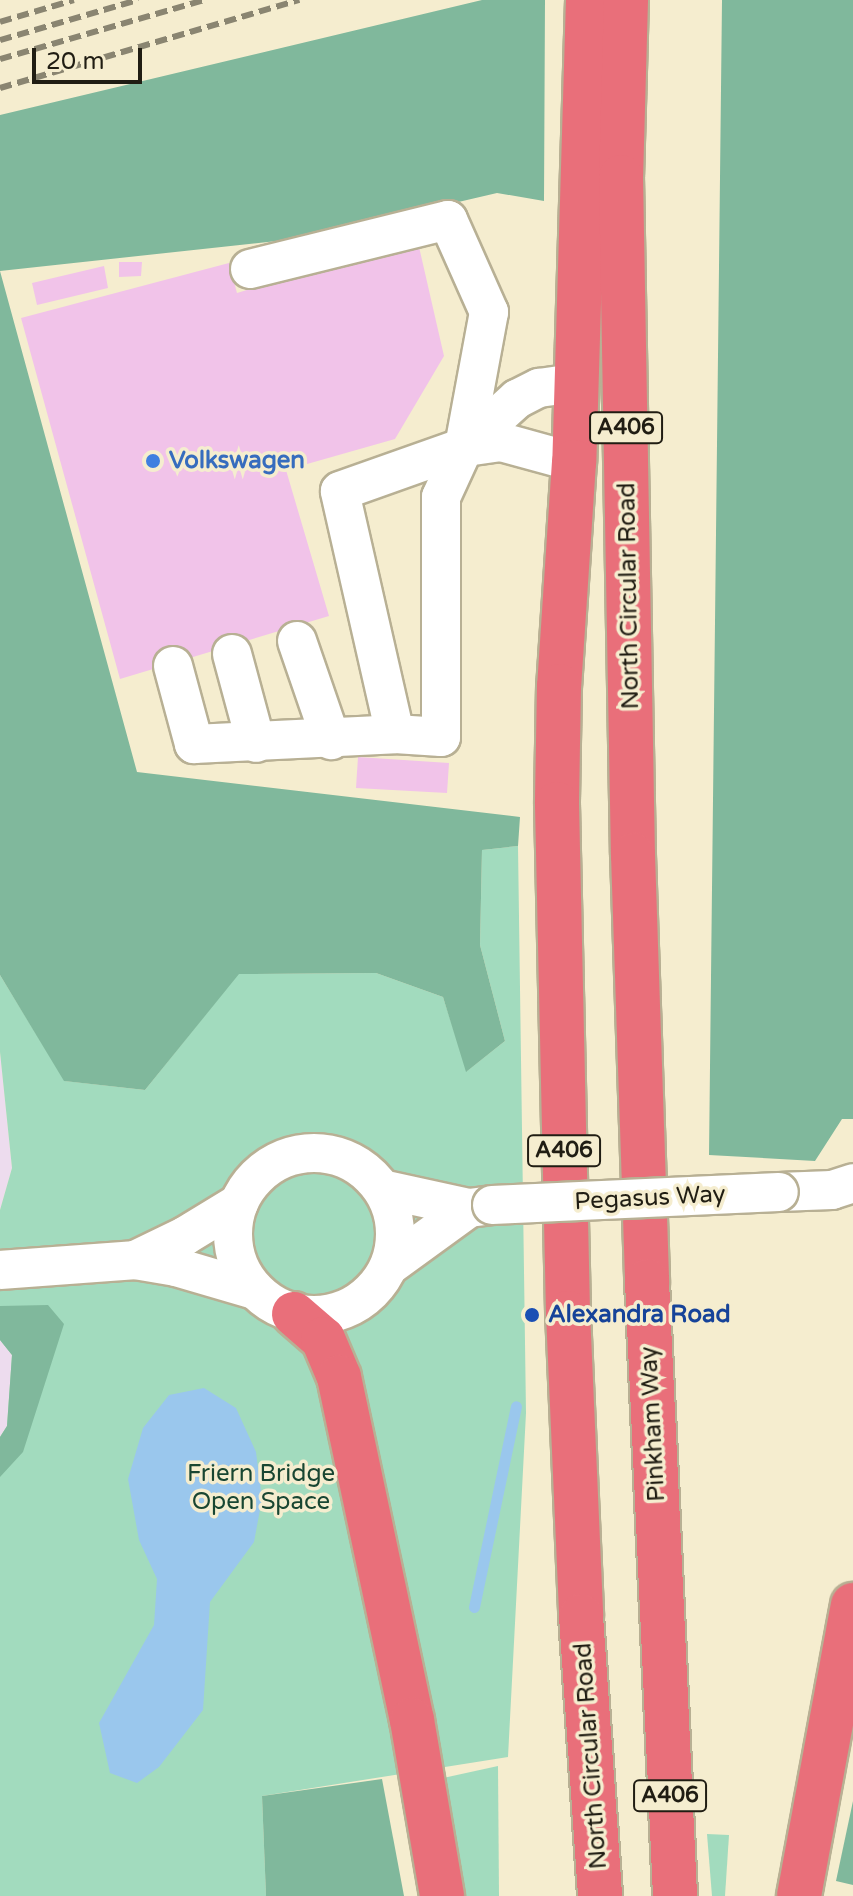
<!DOCTYPE html>
<style>
body{margin:0}
#map{position:relative;width:853px;height:1896px;overflow:hidden;background:#f5edcf;font-family:"Varela Round",sans-serif}
div>[style]{position:absolute}
.commercial>*{inset:0;background:#eddcee}
.green>*{inset:0;background:#a2dbbe}
.forest>*{inset:0;background:#80b89c}
.water>*{inset:0;background:#9ac7ed}
.stream>*{height:11px;margin:-5.5px;padding:0 5.5px;transform-origin:5.5px;border-radius:5.5px;background:#9ac7ed}
.building>*{inset:0;background:#f1c3e9}
.roads{filter:drop-shadow(2px 0 #b8b094) drop-shadow(-2px 0 #b8b094) drop-shadow(0 2px #b8b094) drop-shadow(0 -2px #b8b094)}
.minor>*{height:38px;margin:-19px;padding:0 19px;transform-origin:19px;border-radius:19px;background:#fff}
.minor>.ring{margin:-19px;padding:0;box-sizing:content-box;background:none;border:38px solid #fff;border-radius:50%}
.highway>*{height:44px;margin:-22px;padding:0 22px;transform-origin:22px;border-radius:22px;background:#e96f7a}
.rail>*{height:6px;margin-top:-3px;transform-origin:0;background:repeating-linear-gradient(90deg,#8a8571 0 12px,transparent 0 18px)}
.bridges{filter:drop-shadow(2px 0 #b8b094) drop-shadow(-2px 0 #b8b094) drop-shadow(0 2px #b8b094) drop-shadow(0 -2px #b8b094)}
.minor-bridge>*{height:38px;margin:-19px;padding:0 19px;transform-origin:19px;border-radius:19px;background:#fff}
.dots>*{width:22px;height:22px;translate:-50% -50%;box-sizing:border-box;border:4px solid #f5edcf;border-radius:50%}
span{translate:-50% -50%;white-space:nowrap;text-align:center;line-height:1.15;-webkit-text-stroke:7px #f5edcf;paint-order:stroke}
.shield-label span{padding:2px 6px;background:#f5edcf;border:2px solid;border-radius:6px;-webkit-text-stroke-width:0}
.shield-label{font-size:22px;color:#201d13;font-weight:700}
.shop-label{font-size:24px;color:#366cbe;font-weight:700}
.left{translate:0 -50%;text-align:left}
.street-label{font-size:24px;color:#201d13}
.transit-label{font-size:24px;color:#164399;font-weight:700}
.park-label{font-size:24px;color:#184632}
.scale{position:absolute;left:32px;top:48px;width:110px;height:36px;box-sizing:border-box;border:4px solid #201d13;border-top:0;padding-left:10px;font-size:24px;line-height:28px;white-space:nowrap;color:#201d13;-webkit-text-stroke:6px #f5edcf;paint-order:stroke}
</style>
<div id="map">
<div class="commercial">
<i style="clip-path:polygon(0 1052px,12px 1168px,0 1210px)"></i>
<i style="clip-path:polygon(0 1340px,12px 1355px,7px 1426px,0 1437px)"></i>
</div>
<div class="green">
<i style="clip-path:polygon(518px 846px,526px 1413px,508px 1757px,262px 1796px,266px 1896px,0 1896px,0 1437px,7px 1426px,12px 1355px,0 1340px,0 1210px,12px 1168px,0 1052px,0 975px,65px 1081px,145px 1090px,238px 974px,376px 973px,443px 997px,467px 1071px,505px 1041px,480px 945px,482px 850px)"></i>
<i style="clip-path:polygon(498px 1766px,499px 1896px,455px 1896px,434px 1780px)"></i>
<i style="clip-path:polygon(707px 1834px,729px 1835px,725px 1896px,712px 1896px)"></i>
</div>
<div class="forest">
<i style="clip-path:polygon(482px 0,545px 0,544px 201px,497px 193px,304px 238px,0 271px,137px 772px,520px 817px,518px 846px,482px 850px,480px 945px,505px 1041px,466px 1072px,443px 997px,376px 973px,239px 974px,145px 1090px,64px 1081px,0 975px,0 115px)"></i>
<i style="clip-path:polygon(722px 0,853px 0,853px 1119px,842px 1119px,815px 1161px,709px 1155px)"></i>
<i style="clip-path:polygon(48px 1305px,64px 1324px,23px 1452px,0 1477px,0 1437px,7px 1426px,12px 1355px,0 1340px,0 1306px)"></i>
<i style="clip-path:polygon(382px 1779px,404px 1896px,266px 1896px,262px 1796px)"></i>
<i style="clip-path:polygon(853px 1801px,853px 1885px,836px 1881px)"></i>
</div>
<div class="water">
<i style="clip-path:polygon(204px 1388px,236px 1408px,256px 1452px,262px 1499px,254px 1542px,210px 1602px,203px 1710px,159px 1767px,137px 1783px,110px 1773px,99px 1723px,154px 1625px,157px 1579px,139px 1540px,128px 1479px,143px 1428px,169px 1395px)"></i>
</div>
<div class="stream">
<i style="left:474px;top:1607px;width:205px;rotate:-78.2deg"></i>
</div>
<div class="building">
<i style="clip-path:polygon(417px 238px,444px 356px,395px 439px,286px 470px,329px 616px,120px 679px,21px 318px,229px 263px,237px 293px)"></i>
<i style="clip-path:polygon(119px 262px,142px 262px,141px 276px,119px 277px)"></i>
<i style="clip-path:polygon(104px 266px,108px 288px,37px 305px,32px 283px)"></i>
<i style="clip-path:polygon(358px 757px,449px 763px,447px 793px,356px 788px)"></i>
</div>
<div class="roads">
<div class="minor">
<i style="left:250px;top:269px;width:204px;rotate:-13.9deg"></i>
<i style="left:448px;top:220px;width:101px;rotate:66deg"></i>
<i style="left:489px;top:312px;width:137px;rotate:100.5deg"></i>
<i style="left:574px;top:462px;width:76px;rotate:-164.7deg"></i>
<i style="left:501px;top:442px;width:37px;rotate:172deg"></i>
<i style="left:464px;top:447px;width:55px;rotate:114.7deg"></i>
<i style="left:441px;top:497px;width:240px;rotate:90deg"></i>
<i style="left:441px;top:737px;width:46px;rotate:-176.3deg"></i>
<i style="left:395px;top:734px;width:249px;rotate:-102.8deg"></i>
<i style="left:340px;top:491px;width:132px;rotate:-19.5deg"></i>
<i style="left:464px;top:447px;width:72px;rotate:-42.2deg"></i>
<i style="left:517px;top:399px;width:25px;rotate:-27deg"></i>
<i style="left:539px;top:388px;width:37px;rotate:-8deg"></i>
<i style="left:297px;top:641px;width:105px;rotate:71deg"></i>
<i style="left:232px;top:654px;width:92px;rotate:74.9deg"></i>
<i style="left:173px;top:666px;width:81px;rotate:74.9deg"></i>
<i style="left:194px;top:744px;width:201px;rotate:-2.8deg"></i>
<i class="ring" style="left:233px;top:1153px;width:124px;height:124px"></i>
<i style="left:382px;top:1189px;width:89px;rotate:12.3deg"></i>
<i style="left:469px;top:1208px;width:23px;rotate:-7deg"></i>
<i style="left:779px;top:1192px;width:53px;rotate:-2.2deg"></i>
<i style="left:832px;top:1190px;width:22px;rotate:-18deg"></i>
<i style="left:239px;top:1203px;width:63px;rotate:148.6deg"></i>
<i style="left:185px;top:1236px;width:55px;rotate:154.4deg"></i>
<i style="left:135px;top:1260px;width:42px;rotate:9.7deg"></i>
<i style="left:176px;top:1267px;width:81px;rotate:16.4deg"></i>
<i style="left:389px;top:1266px;width:99px;rotate:-35.9deg"></i>
<i style="left:0;top:1270px;width:135px;rotate:-4.2deg"></i>
</div>
<div class="highway">
<i style="left:588px;top:0;width:462px;rotate:91.7deg"></i>
<i style="left:574px;top:462px;width:225px;rotate:93.8deg"></i>
<i style="left:559px;top:686px;width:118px;rotate:91deg"></i>
<i style="left:557px;top:804px;width:509px;rotate:88.76deg"></i>
<i style="left:568px;top:1313px;width:303px;rotate:87.5deg"></i>
<i style="left:581px;top:1616px;width:281px;rotate:86.1deg"></i>
<i style="left:626px;top:0;width:177px;rotate:91.6deg"></i>
<i style="left:621px;top:177px;width:678px;rotate:88.99deg"></i>
<i style="left:633px;top:855px;width:426px;rotate:88.1deg"></i>
<i style="left:647px;top:1281px;width:616px;rotate:87.39deg"></i>
<i style="left:294px;top:1314px;width:38px;rotate:41deg"></i>
<i style="left:323px;top:1339px;width:41px;rotate:67.2deg"></i>
<i style="left:339px;top:1377px;width:351px;rotate:78deg"></i>
<i style="left:412px;top:1720px;width:179px;rotate:80.3deg"></i>
<i style="left:799px;top:1896px;width:296px;rotate:-79.5deg"></i>
</div>
</div>
<div class="rail">
<i style="left:0;top:22px;width:77px;rotate:-16.6deg"></i>
<i style="left:0;top:40px;width:144px;rotate:-16.2deg"></i>
<i style="left:0;top:59px;width:213px;rotate:-16.1deg"></i>
<i style="left:0;top:88px;width:312px;rotate:-16.4deg"></i>
</div>
<div class="bridges">
<div class="minor-bridge">
<i style="left:492px;top:1205px;width:287px;rotate:-2.6deg"></i>
</div>
</div>
<div class="dots">
<i style="left:153px;top:461px;background:#3f7fe0"></i>
<i style="left:532px;top:1315px;background:#1a4fb4"></i>
</div>
<div class="shield-label">
<span style="left:626px;top:428px">A406</span>
<span style="left:564px;top:1151px">A406</span>
<span style="left:670px;top:1796px">A406</span>
</div>
<div class="shop-label">
<span class="left" style="left:169px;top:461px">Volkswagen</span>
</div>
<div class="street-label">
<span style="left:629px;top:596px;rotate:-91deg">North Circular Road</span>
<span style="left:650px;top:1198px;rotate:-3deg">Pegasus Way</span>
<span style="left:653px;top:1424px;rotate:-93deg">Pinkham Way</span>
<span style="left:591px;top:1756px;rotate:-94deg">North Circular Road</span>
</div>
<div class="transit-label">
<span class="left" style="left:548px;top:1315px">Alexandra Road</span>
</div>
<div class="park-label">
<span style="left:261px;top:1488px">Friern Bridge<br>Open Space</span>
</div>
<div class="scale">20 m</div>
</div>
